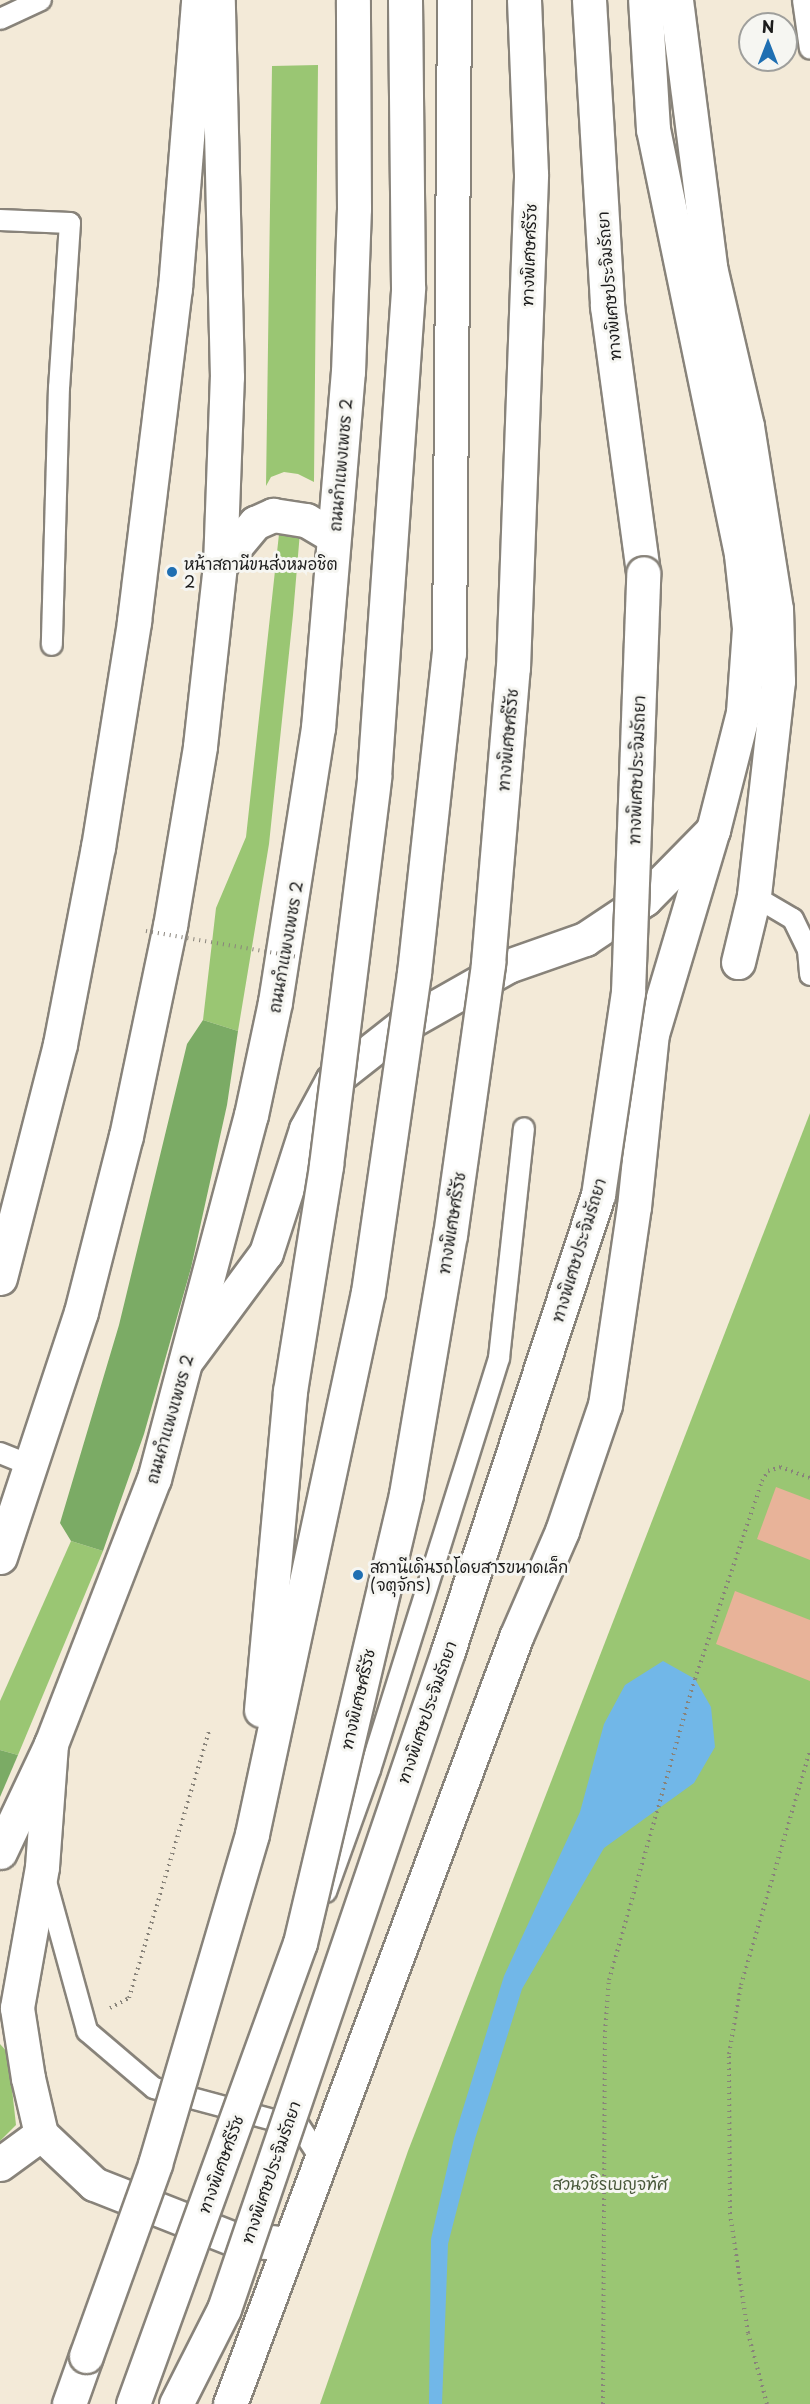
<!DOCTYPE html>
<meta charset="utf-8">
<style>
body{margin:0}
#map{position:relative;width:810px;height:2404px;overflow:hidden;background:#f3ead8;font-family:"Playpen Sans","Playpen Sans Thai",sans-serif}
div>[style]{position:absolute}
.green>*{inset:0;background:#9ac673}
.forest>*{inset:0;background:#7bab65}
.water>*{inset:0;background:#71b7e8}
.building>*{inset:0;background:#e8b399}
.path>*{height:4px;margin-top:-2px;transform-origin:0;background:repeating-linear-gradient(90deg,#88837a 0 1.5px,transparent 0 6px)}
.roads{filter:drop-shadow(2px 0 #88837a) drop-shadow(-2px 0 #88837a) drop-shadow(0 2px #88837a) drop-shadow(0 -2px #88837a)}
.service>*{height:20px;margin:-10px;padding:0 10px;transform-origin:10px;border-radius:10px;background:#fff}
.minor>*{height:33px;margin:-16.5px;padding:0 16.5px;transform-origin:16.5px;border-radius:16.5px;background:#fff}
.secondary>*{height:33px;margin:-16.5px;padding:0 16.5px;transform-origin:16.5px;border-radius:16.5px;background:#fff}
.motorway>*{height:33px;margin:-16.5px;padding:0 16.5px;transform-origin:16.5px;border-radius:16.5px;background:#fff}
.path-bridge>*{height:4px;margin-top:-2px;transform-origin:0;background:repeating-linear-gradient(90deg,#88837a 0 1.5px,transparent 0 6px)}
.bridges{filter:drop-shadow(2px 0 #88837a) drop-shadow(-2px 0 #88837a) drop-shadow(0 2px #88837a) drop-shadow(0 -2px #88837a)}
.motorway-bridge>*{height:33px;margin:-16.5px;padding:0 16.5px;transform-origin:16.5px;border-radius:16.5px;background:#fff}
.dots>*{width:16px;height:16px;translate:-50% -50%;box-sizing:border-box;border:3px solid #f6f6f2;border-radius:50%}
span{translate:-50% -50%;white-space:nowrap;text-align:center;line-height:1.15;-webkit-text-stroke:6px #f6f6f2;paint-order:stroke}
.street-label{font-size:16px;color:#1c1c1c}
.poi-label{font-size:16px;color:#1c1c1c}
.left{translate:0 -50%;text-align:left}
.park-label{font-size:16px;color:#48583a}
.north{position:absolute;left:738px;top:12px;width:60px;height:60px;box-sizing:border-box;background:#f6f6f2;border:2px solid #9f9f9c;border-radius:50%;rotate:0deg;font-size:16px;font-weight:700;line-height:24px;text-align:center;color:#1c1c1c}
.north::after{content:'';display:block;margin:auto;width:21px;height:27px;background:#1f6fb2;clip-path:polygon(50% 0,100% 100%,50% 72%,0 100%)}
</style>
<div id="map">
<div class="green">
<i style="clip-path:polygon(318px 65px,314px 482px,298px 474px,284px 472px,271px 477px,266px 486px,272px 66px)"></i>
<i style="clip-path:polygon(286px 531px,300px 532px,293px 615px,269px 844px,238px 1031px,203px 1020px,216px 908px,246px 837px,279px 534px)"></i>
<i style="clip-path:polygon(810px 1113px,810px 2404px,320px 2404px,408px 2151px)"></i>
<i style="clip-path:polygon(71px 1541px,103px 1551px,18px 1755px,0 1750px,0 1701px)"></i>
<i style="clip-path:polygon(0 2044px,8px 2053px,16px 2125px,0 2141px)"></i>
</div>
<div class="forest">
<i style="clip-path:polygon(203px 1020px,238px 1031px,227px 1105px,191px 1268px,144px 1434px,103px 1551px,71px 1541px,60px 1523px,119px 1325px,187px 1044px)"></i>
<i style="clip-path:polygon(0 1750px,18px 1755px,0 1797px)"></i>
</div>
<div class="water">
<i style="clip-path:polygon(663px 1661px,695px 1679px,711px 1707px,715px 1747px,694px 1783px,604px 1848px,522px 1989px,475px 2139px,448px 2244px,442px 2404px,429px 2404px,431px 2239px,454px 2138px,504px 1976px,580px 1812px,604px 1724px,625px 1685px)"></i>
</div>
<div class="building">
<i style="clip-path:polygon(776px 1487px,810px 1500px,810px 1560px,757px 1539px)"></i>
<i style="clip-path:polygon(735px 1591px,810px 1620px,810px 1681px,716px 1644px)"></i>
</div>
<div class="path">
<i style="left:110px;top:2008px;width:21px;rotate:-28deg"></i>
<i style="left:129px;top:1998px;width:279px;rotate:-73.3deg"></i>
<i style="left:603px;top:2404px;width:372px;rotate:-89.7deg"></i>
<i style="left:605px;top:2032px;width:52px;rotate:-85.6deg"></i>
<i style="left:609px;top:1980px;width:313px;rotate:-74.1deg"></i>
<i style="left:695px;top:1679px;width:209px;rotate:-71.3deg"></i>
<i style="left:762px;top:1481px;width:12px;rotate:-59deg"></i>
<i style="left:768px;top:1471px;width:13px;rotate:-18deg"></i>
<i style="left:780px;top:1467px;width:32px;rotate:20deg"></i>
<i style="left:767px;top:2404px;width:73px;rotate:-105deg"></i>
<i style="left:748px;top:2333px;width:120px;rotate:-98.6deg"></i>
<i style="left:730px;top:2214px;width:160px;rotate:-90.4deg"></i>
<i style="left:729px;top:2054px;width:70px;rotate:-80.1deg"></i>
<i style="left:741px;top:1985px;width:245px;rotate:-73.6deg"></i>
</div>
<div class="roads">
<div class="service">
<i style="left:803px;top:0;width:49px;rotate:81.9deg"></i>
<i style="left:0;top:19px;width:45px;rotate:-24.9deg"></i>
<i style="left:0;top:220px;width:70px;rotate:2.5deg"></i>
<i style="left:70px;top:223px;width:164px;rotate:93.8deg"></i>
<i style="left:59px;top:387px;width:258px;rotate:91.6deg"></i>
<i style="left:754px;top:896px;width:45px;rotate:30.5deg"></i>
<i style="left:793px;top:919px;width:34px;rotate:64deg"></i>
<i style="left:808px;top:950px;width:25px;rotate:85deg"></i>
<i style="left:0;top:1453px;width:35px;rotate:22deg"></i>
<i style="left:45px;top:1878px;width:159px;rotate:74.6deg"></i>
<i style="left:87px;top:2031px;width:88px;rotate:40.4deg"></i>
<i style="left:154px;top:2088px;width:151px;rotate:15deg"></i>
<i style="left:300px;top:2127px;width:37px;rotate:57deg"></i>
<i style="left:326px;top:1892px;width:130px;rotate:-70.2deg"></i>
<i style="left:370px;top:1770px;width:432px;rotate:-72.6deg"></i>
<i style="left:499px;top:1358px;width:231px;rotate:-83.8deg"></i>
</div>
<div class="minor">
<i style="left:676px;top:0;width:269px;rotate:82.7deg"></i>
<i style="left:710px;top:267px;width:163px;rotate:76.9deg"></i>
<i style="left:747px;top:426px;width:185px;rotate:81deg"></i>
<i style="left:776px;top:609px;width:72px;rotate:88.4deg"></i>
<i style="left:778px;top:681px;width:216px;rotate:96.4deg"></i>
<i style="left:754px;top:896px;width:68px;rotate:103.6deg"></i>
</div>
<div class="secondary">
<i style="left:220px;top:565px;width:55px;rotate:-50.2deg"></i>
<i style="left:255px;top:523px;width:20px;rotate:-24deg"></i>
<i style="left:273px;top:515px;width:33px;rotate:9deg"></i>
<i style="left:306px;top:520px;width:31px;rotate:31deg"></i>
<i style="left:0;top:1557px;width:258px;rotate:-71.7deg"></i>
<i style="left:81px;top:1312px;width:182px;rotate:-75.7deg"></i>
<i style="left:126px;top:1136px;width:215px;rotate:-78.2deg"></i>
<i style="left:170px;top:926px;width:182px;rotate:-80.5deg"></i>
<i style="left:200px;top:746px;width:182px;rotate:-83.7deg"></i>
<i style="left:220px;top:565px;width:188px;rotate:-87.9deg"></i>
<i style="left:227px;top:377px;width:377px;rotate:-91.4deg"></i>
<i style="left:0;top:1852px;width:119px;rotate:-64.7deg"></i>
<i style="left:51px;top:1744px;width:284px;rotate:-68.8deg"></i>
<i style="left:154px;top:1479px;width:377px;rotate:-75.1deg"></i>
<i style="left:251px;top:1115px;width:116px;rotate:-78deg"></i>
<i style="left:275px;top:1002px;width:277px;rotate:-81.1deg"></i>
<i style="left:318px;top:728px;width:357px;rotate:-85.2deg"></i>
<i style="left:348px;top:372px;width:164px;rotate:-87.9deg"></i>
<i style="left:354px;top:208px;width:208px;rotate:-90.3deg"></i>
</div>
<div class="motorway">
<i style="left:589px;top:0;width:307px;rotate:86.6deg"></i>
<i style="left:607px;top:306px;width:269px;rotate:82.3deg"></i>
<i style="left:0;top:1278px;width:242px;rotate:-75.6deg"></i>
<i style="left:60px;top:1044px;width:201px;rotate:-79.1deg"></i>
<i style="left:98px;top:847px;width:229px;rotate:-80.9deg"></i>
<i style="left:134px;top:621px;width:336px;rotate:-83deg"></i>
<i style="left:175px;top:288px;width:289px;rotate:-85.4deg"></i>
<i style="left:186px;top:1361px;width:134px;rotate:-53.5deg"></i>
<i style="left:266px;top:1253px;width:130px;rotate:-72.1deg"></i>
<i style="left:306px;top:1129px;width:55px;rotate:-61.6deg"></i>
<i style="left:332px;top:1081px;width:89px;rotate:-38.2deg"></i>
<i style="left:402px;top:1026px;width:122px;rotate:-29.5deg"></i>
<i style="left:508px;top:966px;width:82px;rotate:-19.3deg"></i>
<i style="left:585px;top:939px;width:72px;rotate:-33.7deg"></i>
<i style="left:645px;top:899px;width:97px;rotate:-45.4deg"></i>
<i style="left:713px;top:830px;width:122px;rotate:-75.7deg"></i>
<i style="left:743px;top:712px;width:84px;rotate:-85.9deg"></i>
<i style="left:749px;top:628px;width:74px;rotate:-96.2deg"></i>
<i style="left:741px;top:554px;width:434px;rotate:-101.7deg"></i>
<i style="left:653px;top:129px;width:129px;rotate:-93.5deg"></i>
<i style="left:51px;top:1744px;width:123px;rotate:94.2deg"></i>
<i style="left:42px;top:1867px;width:143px;rotate:100.1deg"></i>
<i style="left:17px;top:2008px;width:71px;rotate:81.1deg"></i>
<i style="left:28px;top:2078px;width:57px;rotate:76.9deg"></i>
<i style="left:41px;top:2134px;width:73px;rotate:43.3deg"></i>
<i style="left:94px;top:2184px;width:156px;rotate:21.5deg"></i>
<i style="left:239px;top:2241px;width:35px;rotate:2deg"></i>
<i style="left:0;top:2164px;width:51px;rotate:-36.2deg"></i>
<i style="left:69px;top:2404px;width:51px;rotate:-70.5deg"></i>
<i style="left:230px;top:2404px;width:819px;rotate:-69.55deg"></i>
<i style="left:516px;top:1637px;width:116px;rotate:-66.5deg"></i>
<i style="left:562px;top:1531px;width:133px;rotate:-71.2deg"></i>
<i style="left:605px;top:1405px;width:200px;rotate:-81.7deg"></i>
<i style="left:634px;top:1207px;width:174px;rotate:-84.1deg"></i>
<i style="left:652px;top:1034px;width:213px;rotate:-73.4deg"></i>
</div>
</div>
<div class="path-bridge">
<i style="left:146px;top:931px;width:160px;rotate:9.7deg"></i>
</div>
<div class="bridges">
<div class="motorway-bridge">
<i style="left:261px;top:1710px;width:320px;rotate:-84.8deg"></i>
<i style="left:290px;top:1391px;width:229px;rotate:-80.9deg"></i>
<i style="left:326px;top:1165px;width:391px;rotate:-82.9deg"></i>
<i style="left:374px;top:777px;width:491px;rotate:-86deg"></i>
<i style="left:408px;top:287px;width:287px;rotate:-90.6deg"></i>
<i style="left:86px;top:2356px;width:204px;rotate:-70.2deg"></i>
<i style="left:155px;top:2164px;width:344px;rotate:-73.6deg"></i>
<i style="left:252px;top:1834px;width:554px;rotate:-77.92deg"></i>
<i style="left:368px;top:1292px;width:322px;rotate:-81.8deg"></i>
<i style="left:414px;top:973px;width:322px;rotate:-83.8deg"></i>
<i style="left:449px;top:653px;width:653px;rotate:-89.56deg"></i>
<i style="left:133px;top:2404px;width:490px;rotate:-70.1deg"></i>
<i style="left:300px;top:1943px;width:461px;rotate:-76.7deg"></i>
<i style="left:406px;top:1494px;width:263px;rotate:-80.4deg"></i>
<i style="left:450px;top:1235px;width:275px;rotate:-82deg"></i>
<i style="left:488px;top:963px;width:296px;rotate:-85.2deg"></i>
<i style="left:513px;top:668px;width:494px;rotate:-87.9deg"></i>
<i style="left:531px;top:174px;width:174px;rotate:-92.3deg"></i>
<i style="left:176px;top:2404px;width:106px;rotate:-63.2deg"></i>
<i style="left:224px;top:2309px;width:695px;rotate:-71.2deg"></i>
<i style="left:448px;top:1651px;width:480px;rotate:-71.8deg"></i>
<i style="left:598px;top:1195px;width:205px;rotate:-81.6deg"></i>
<i style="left:628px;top:992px;width:419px;rotate:-87.9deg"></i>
</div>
</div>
<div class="dots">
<i style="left:172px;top:572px;background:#1f6fb2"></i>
<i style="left:358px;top:1575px;background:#1f6fb2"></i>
</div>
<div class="street-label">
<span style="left:528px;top:255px;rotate:-88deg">ทางพิเศษศรีรัช</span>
<span style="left:608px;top:286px;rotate:-95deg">ทางพิเศษประจิมรัถยา</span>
<span style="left:340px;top:465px;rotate:-85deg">ถนนกำแพงเพชร 2</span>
<span style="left:507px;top:740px;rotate:-85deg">ทางพิเศษศรีรัช</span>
<span style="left:636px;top:770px;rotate:-88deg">ทางพิเศษประจิมรัถยา</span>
<span style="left:285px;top:947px;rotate:-80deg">ถนนกำแพงเพชร 2</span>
<span style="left:451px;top:1223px;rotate:-81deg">ทางพิเศษศรีรัช</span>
<span style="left:578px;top:1250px;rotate:-73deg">ทางพิเศษประจิมรัถยา</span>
<span style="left:169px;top:1419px;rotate:-74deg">ถนนกำแพงเพชร 2</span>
<span style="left:357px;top:1699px;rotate:-77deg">ทางพิเศษศรีรัช</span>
<span style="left:426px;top:1712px;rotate:-71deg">ทางพิเศษประจิมรัถยา</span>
<span style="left:220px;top:2164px;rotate:-70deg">ทางพิเศษศรีรัช</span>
<span style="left:270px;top:2172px;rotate:-71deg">ทางพิเศษประจิมรัถยา</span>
</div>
<div class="poi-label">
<span class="left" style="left:184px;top:572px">หน้าสถานีขนส่งหมอชิต<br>2</span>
<span class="left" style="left:370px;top:1575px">สถานีเดินรถโดยสารขนาดเล็ก<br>(จตุจักร)</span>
</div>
<div class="park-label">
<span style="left:610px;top:2183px">สวนวชิรเบญจทัศ</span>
</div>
<div class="north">N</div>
</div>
